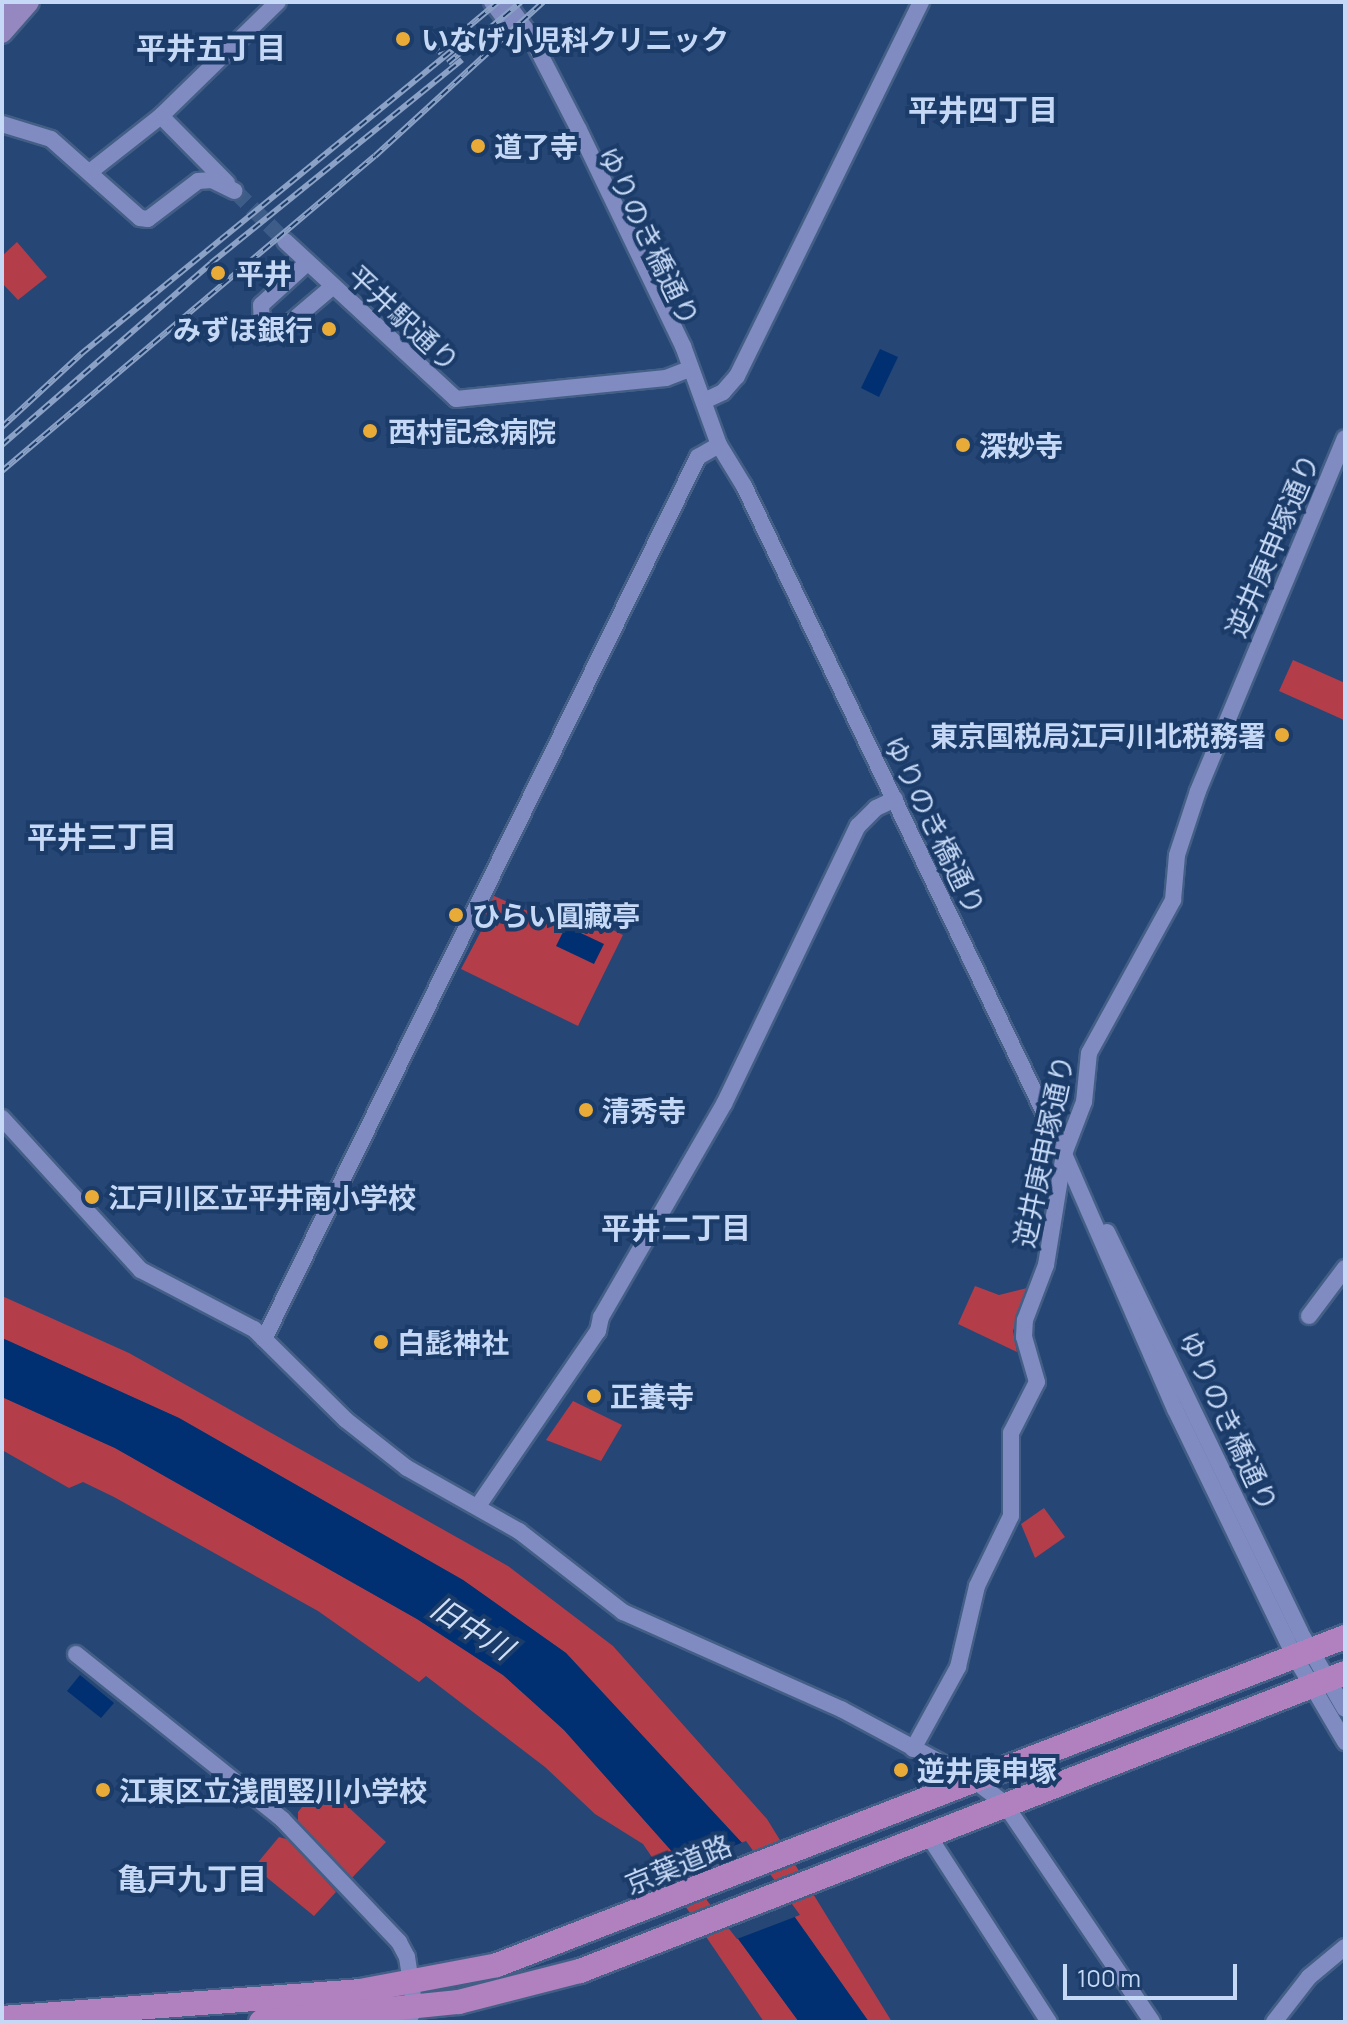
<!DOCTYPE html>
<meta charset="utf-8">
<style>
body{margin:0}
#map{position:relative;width:1347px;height:2024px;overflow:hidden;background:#264675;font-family:Manrope,"Noto Sans JP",sans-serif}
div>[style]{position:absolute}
.green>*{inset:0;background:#b33e4a}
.water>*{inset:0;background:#003071}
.pier>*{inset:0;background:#264675}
.secondary-tunnel>*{height:16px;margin-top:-8px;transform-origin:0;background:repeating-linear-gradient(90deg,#3e5c88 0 16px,transparent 0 24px)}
.roads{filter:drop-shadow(2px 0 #435f86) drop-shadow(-2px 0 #435f86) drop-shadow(0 2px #435f86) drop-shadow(0 -2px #435f86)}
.secondary>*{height:16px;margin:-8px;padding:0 8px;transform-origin:8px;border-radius:8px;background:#808bc2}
.primary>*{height:20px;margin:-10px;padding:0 10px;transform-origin:10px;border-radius:10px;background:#9587c0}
.highway>*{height:24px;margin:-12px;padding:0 12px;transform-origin:12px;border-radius:12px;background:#b081be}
.rail>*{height:6px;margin-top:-3px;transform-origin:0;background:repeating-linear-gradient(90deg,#1b3b69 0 9px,#8ba2c6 0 18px);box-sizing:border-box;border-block:2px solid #8ba2c6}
.dots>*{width:22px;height:22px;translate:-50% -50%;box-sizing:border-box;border:4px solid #1b3b69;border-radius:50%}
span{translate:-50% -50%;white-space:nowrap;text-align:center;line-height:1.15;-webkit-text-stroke:8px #1b3b69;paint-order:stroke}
.poi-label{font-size:28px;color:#c5d8f5;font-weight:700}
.left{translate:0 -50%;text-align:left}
.right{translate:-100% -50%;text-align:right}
.street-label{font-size:28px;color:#c5d8f5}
.neighbourhood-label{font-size:30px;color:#c5d8f5;font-weight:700}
.water-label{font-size:30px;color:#cedef6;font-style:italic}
.frame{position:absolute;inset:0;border:4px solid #c5d8f5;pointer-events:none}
.scale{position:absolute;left:1063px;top:1964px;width:174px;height:36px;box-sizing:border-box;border:4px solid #c5d8f5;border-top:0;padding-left:10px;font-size:24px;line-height:28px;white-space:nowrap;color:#c5d8f5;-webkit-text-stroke:6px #1b3b69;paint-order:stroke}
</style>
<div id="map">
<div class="green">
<i style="clip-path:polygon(17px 242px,47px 277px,18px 300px,2px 283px,2px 256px)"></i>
<i style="clip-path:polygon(1293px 660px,1345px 683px,1344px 720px,1279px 691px)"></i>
<i style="clip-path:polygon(492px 895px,557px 924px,565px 906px,623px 935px,578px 1026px,461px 969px,489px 916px,484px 913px)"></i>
<i style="clip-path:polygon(975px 1286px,999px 1295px,1027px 1288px,1013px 1331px,1017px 1352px,958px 1324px)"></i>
<i style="clip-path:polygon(2px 1296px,129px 1353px,508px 1566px,613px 1646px,767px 1819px,892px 2022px,869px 2022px,743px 1844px,566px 1653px,463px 1580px,179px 1418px,2px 1338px)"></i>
<i style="clip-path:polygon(2px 1397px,115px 1448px,417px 1619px,503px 1675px,564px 1730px,684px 1865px,799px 2022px,764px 2022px,643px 1844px,595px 1814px,545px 1767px,426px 1676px,419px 1682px,318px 1611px,114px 1497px,83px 1482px,69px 1488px,2px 1450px)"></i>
<i style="clip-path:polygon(573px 1401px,622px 1425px,601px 1461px,546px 1440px)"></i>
<i style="clip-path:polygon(1044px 1508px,1065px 1537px,1035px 1558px,1021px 1524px)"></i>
<i style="clip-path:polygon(319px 1786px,330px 1790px,386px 1842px,348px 1882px,298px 1825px,298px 1812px)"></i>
<i style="clip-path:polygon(279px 1837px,290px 1840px,336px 1892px,314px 1916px,254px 1867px)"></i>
</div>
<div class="water">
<i style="clip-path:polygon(880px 349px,898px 357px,879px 397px,861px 388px)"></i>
<i style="clip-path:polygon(566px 926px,604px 944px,594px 964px,556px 946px)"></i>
<i style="clip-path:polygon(2px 1338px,179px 1418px,463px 1580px,566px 1653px,743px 1844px,869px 2022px,799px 2022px,684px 1865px,564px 1730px,503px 1675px,417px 1619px,115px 1448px,2px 1397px)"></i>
<i style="clip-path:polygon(80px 1675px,114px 1703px,101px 1718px,67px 1691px)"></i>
</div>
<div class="pier">
<i style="clip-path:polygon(746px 1841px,800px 1915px,737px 1939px,681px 1867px)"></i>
</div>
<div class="secondary-tunnel">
<i style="left:235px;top:191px;width:71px;rotate:45deg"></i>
</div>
<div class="roads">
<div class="secondary">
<i style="left:492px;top:2px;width:40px;rotate:53deg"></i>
<i style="left:506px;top:2px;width:41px;rotate:54deg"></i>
<i style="left:530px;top:35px;width:107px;rotate:62.7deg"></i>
<i style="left:579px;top:130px;width:240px;rotate:64.3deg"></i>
<i style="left:683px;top:346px;width:105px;rotate:70deg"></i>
<i style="left:719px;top:445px;width:48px;rotate:58.6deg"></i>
<i style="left:744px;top:486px;width:741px;rotate:64.4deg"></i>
<i style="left:1064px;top:1154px;width:278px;rotate:66.5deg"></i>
<i style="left:1175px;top:1409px;width:276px;rotate:64.2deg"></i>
<i style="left:1295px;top:1657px;width:99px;rotate:59.5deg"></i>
<i style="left:161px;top:116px;width:94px;rotate:45.4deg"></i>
<i style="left:2px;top:124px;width:51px;rotate:17deg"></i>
<i style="left:51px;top:139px;width:119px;rotate:41.6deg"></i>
<i style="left:140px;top:218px;width:8px;rotate:7deg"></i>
<i style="left:148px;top:219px;width:63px;rotate:-37.2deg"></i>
<i style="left:198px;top:181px;width:14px;rotate:-4deg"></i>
<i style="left:212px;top:180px;width:25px;rotate:26deg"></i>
<i style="left:91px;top:171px;width:89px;rotate:-38.2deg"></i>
<i style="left:161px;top:116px;width:163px;rotate:-44.3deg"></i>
<i style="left:285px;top:241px;width:233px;rotate:42.7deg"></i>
<i style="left:456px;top:399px;width:211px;rotate:-5.7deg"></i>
<i style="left:666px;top:378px;width:25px;rotate:-21deg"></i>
<i style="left:307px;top:263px;width:62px;rotate:137.6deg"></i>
<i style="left:261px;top:305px;width:17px;rotate:87deg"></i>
<i style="left:262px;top:322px;width:14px;rotate:30deg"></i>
<i style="left:274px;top:329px;width:11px;rotate:-10deg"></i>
<i style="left:285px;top:327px;width:62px;rotate:-40.4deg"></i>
<i style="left:704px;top:401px;width:21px;rotate:-25deg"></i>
<i style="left:723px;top:392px;width:21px;rotate:-49deg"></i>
<i style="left:737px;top:376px;width:417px;rotate:-63.8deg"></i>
<i style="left:2px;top:1118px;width:206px;rotate:47.6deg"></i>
<i style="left:141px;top:1270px;width:127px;rotate:27.6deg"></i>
<i style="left:254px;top:1329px;width:129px;rotate:44.7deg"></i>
<i style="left:346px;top:1420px;width:78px;rotate:38.2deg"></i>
<i style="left:407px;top:1468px;width:129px;rotate:29.4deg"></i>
<i style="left:519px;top:1531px;width:132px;rotate:37.9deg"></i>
<i style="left:623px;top:1612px;width:239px;rotate:24deg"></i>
<i style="left:841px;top:1709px;width:152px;rotate:28.2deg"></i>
<i style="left:975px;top:1781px;width:36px;rotate:37deg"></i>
<i style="left:1004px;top:1803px;width:264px;rotate:55.9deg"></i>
<i style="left:1107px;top:1232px;width:444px;rotate:64.2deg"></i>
<i style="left:1300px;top:1632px;width:89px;rotate:59.7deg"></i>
<i style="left:1309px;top:1316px;width:60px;rotate:-53.1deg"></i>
<i style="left:264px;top:1339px;width:983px;rotate:-63.8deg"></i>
<i style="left:698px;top:457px;width:24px;rotate:-30deg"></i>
<i style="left:478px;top:1506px;width:212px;rotate:-55.6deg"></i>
<i style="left:598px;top:1331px;width:14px;rotate:-78deg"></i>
<i style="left:601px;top:1317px;width:246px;rotate:-60deg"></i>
<i style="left:724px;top:1104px;width:309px;rotate:-64.3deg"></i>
<i style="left:858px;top:826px;width:25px;rotate:-45deg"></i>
<i style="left:876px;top:808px;width:21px;rotate:-25deg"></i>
<i style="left:76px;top:1654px;width:264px;rotate:38.7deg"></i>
<i style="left:282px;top:1819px;width:170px;rotate:46.4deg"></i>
<i style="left:399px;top:1942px;width:17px;rotate:62deg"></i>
<i style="left:407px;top:1957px;width:53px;rotate:81.3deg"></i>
<i style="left:415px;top:2009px;width:15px;rotate:122deg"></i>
<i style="left:913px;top:1749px;width:94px;rotate:-61.2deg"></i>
<i style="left:958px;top:1667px;width:83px;rotate:-76.8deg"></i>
<i style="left:977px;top:1586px;width:78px;rotate:-64.1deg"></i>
<i style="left:1011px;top:1516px;width:83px;rotate:-90deg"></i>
<i style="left:1011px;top:1433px;width:57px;rotate:-63deg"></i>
<i style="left:1037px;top:1382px;width:47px;rotate:-106.1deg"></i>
<i style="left:1024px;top:1337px;width:17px;rotate:-87deg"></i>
<i style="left:1025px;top:1320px;width:59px;rotate:-69.1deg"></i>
<i style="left:1046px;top:1265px;width:112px;rotate:-80.8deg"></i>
<i style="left:1064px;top:1154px;width:56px;rotate:-69deg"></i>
<i style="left:1084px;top:1102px;width:49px;rotate:-84.2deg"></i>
<i style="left:1089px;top:1053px;width:175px;rotate:-61.2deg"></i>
<i style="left:1173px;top:900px;width:45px;rotate:-84.9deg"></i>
<i style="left:1177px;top:855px;width:67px;rotate:-71.8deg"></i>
<i style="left:1198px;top:791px;width:382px;rotate:-67.4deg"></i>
<i style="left:928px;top:1835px;width:223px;rotate:57.1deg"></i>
<i style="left:1274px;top:2022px;width:57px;rotate:-52.1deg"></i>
<i style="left:1309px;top:1977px;width:47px;rotate:-39.8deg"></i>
</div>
<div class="primary">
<i style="left:2px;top:11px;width:11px;rotate:-52deg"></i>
<i style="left:2px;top:33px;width:41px;rotate:-48.9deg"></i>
</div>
<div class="highway">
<i style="left:2px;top:2018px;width:359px;rotate:-4.3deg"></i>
<i style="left:360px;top:1991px;width:139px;rotate:-10.7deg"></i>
<i style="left:497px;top:1965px;width:909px;rotate:-21.15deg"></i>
<i style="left:261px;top:2022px;width:199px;rotate:-5.8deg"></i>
<i style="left:459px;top:2002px;width:125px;rotate:-14.4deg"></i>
<i style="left:580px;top:1971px;width:821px;rotate:-21.28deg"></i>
</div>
</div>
<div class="rail">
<i style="left:437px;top:53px;width:80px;rotate:-39.9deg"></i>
<i style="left:448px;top:63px;width:95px;rotate:-39.9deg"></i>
<i style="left:2px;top:427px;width:108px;rotate:-42.7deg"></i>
<i style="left:81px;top:354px;width:480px;rotate:-39.3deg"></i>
<i style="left:2px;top:445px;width:277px;rotate:-41deg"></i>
<i style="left:211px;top:263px;width:323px;rotate:-39deg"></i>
<i style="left:2px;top:471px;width:488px;rotate:-40.2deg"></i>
<i style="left:375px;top:156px;width:228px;rotate:-42.5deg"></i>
</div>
<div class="dots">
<i style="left:403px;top:39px;background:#e9ab38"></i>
<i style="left:478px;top:146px;background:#e9ab38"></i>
<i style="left:218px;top:273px;background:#e9ab38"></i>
<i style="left:329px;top:329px;background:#e9ab38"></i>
<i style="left:370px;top:431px;background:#e9ab38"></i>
<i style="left:963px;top:445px;background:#e9ab38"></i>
<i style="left:1282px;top:735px;background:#e9ab38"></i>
<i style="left:456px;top:915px;background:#e9ab38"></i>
<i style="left:586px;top:1110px;background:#e9ab38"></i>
<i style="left:92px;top:1197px;background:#e9ab38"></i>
<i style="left:381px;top:1342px;background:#e9ab38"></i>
<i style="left:594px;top:1396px;background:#e9ab38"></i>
<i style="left:901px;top:1770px;background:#e9ab38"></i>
<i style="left:103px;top:1790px;background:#e9ab38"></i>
</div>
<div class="poi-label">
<span class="left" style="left:421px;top:39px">いなげ小児科クリニック</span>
<span class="left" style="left:494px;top:146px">道了寺</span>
<span class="left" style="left:236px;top:273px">平井</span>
<span class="right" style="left:313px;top:329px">みずほ銀行</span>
<span class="left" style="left:388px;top:431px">西村記念病院</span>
<span class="left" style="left:979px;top:445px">深妙寺</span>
<span class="right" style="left:1266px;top:735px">東京国税局江戸川北税務署</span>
<span class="left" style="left:472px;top:915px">ひらい圓藏亭</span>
<span class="left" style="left:602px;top:1110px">清秀寺</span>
<span class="left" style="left:108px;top:1197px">江戸川区立平井南小学校</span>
<span class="left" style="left:397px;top:1342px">白髭神社</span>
<span class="left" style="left:610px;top:1396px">正養寺</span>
<span class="left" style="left:917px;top:1770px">逆井庚申塚</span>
<span class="left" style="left:119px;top:1790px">江東区立浅間竪川小学校</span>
</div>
<div class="street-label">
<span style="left:649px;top:236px;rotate:64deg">ゆりのき橋通り</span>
<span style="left:404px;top:318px;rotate:43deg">平井駅通り</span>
<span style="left:1272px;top:545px;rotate:-67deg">逆井庚申塚通り</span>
<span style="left:935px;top:825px;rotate:64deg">ゆりのき橋通り</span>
<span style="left:1043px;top:1151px;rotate:-78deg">逆井庚申塚通り</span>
<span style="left:1229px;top:1421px;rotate:65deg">ゆりのき橋通り</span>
<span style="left:678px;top:1864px;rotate:-22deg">京葉道路</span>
</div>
<div class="neighbourhood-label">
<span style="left:211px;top:48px">平井五丁目</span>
<span style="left:983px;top:110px">平井四丁目</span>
<span style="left:102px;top:837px">平井三丁目</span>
<span style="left:676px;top:1228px">平井二丁目</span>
<span style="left:192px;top:1879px">亀戸九丁目</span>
</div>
<div class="water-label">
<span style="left:472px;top:1628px;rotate:32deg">旧中川</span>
</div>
<div class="frame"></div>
<div class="scale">100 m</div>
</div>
